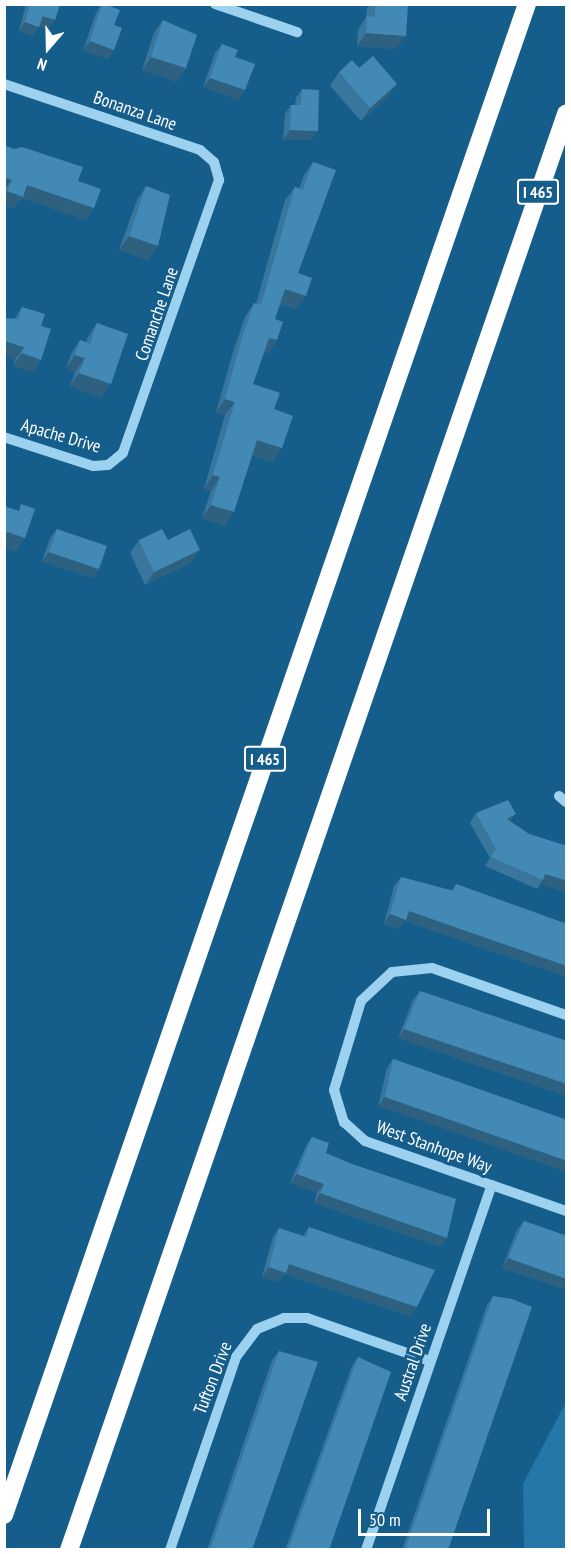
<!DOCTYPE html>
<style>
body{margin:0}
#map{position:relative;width:571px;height:1554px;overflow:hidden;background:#155d8b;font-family:"PT Sans Narrow",sans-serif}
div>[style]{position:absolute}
.green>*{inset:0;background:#2477a8}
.minor>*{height:10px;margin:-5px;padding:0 5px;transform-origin:5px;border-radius:5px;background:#9dd1f0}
.highway>*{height:18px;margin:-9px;padding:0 9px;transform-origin:9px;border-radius:9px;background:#fff}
.wall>*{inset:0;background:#39769d}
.shaded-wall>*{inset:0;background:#2e607f}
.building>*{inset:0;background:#4289b6}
span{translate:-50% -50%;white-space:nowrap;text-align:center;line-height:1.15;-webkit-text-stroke:6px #155d8b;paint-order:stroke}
.shield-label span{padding:2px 4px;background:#155d8b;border:2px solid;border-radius:4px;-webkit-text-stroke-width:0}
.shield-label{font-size:16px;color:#fff;font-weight:700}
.street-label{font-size:18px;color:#fff}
.frame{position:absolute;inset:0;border:6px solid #fff;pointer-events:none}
.north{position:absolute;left:18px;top:18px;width:60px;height:60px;-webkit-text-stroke:4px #155d8b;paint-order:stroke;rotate:200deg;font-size:16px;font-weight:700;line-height:24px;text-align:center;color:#fff}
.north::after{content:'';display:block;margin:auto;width:21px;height:27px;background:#fff;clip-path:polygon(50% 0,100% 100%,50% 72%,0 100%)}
.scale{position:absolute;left:358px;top:1509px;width:132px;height:27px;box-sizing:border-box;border:3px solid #fff;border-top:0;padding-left:8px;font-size:18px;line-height:21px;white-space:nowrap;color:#fff;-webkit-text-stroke:4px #155d8b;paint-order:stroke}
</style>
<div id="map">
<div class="green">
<i style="clip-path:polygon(566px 1402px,566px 1549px,524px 1549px,523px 1484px)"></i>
</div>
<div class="minor">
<i style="left:215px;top:4px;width:87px;rotate:18.9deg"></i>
<i style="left:4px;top:84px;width:207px;rotate:18.6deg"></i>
<i style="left:200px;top:150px;width:18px;rotate:41deg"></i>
<i style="left:214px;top:162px;width:19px;rotate:74deg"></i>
<i style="left:219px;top:180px;width:289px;rotate:109.4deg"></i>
<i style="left:123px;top:453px;width:19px;rotate:141deg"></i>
<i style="left:108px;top:465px;width:15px;rotate:176deg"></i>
<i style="left:93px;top:466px;width:94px;rotate:-162deg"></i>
<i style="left:559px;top:796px;width:9px;rotate:41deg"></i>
<i style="left:566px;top:1015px;width:142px;rotate:-160.7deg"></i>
<i style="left:432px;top:968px;width:40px;rotate:174.3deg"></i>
<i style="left:392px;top:972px;width:42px;rotate:136.9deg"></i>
<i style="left:361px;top:1001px;width:93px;rotate:106.9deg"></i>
<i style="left:334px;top:1090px;width:34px;rotate:73deg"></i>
<i style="left:344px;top:1122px;width:28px;rotate:42deg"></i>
<i style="left:365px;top:1141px;width:213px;rotate:19.2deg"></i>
<i style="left:170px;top:1550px;width:204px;rotate:-71.1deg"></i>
<i style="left:236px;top:1357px;width:35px;rotate:-53deg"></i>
<i style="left:257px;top:1329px;width:29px;rotate:-22deg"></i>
<i style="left:284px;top:1318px;width:23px"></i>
<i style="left:307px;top:1318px;width:130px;rotate:19.3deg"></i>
<i style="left:366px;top:1550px;width:386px;rotate:-71deg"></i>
</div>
<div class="highway">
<i style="left:4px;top:1515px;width:1599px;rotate:-70.91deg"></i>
<i style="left:69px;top:1550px;width:1520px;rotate:-70.91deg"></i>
</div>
<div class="wall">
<i style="clip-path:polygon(26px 4px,60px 4px,48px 29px,39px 26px,33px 36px,19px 31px)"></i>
<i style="clip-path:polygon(102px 4px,114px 25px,114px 50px,108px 59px,83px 50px,96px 13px)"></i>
<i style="clip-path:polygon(369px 4px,408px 4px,396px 49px,357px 46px,358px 30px,366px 17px,367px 8px)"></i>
<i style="clip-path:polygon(163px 20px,186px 68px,177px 82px,142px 70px,154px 33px)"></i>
<i style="clip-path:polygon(222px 44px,235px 57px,239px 100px,203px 87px,215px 53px)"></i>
<i style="clip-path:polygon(359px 68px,388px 97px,361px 121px,330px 86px,339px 72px)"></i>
<i style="clip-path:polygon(302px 89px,318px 131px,311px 140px,283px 140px,285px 114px,291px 105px,295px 105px,296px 98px)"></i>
<i style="clip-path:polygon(4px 145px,78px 181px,94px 208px,86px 220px,22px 198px,14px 208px,4px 205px)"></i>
<i style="clip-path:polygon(313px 162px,298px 273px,296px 309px,280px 304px,275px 319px,277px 340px,268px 354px,264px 352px,253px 384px,274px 409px,282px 448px,272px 462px,252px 455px,225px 526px,202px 518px,211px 491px,204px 489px,225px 415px,216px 412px,233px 352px,245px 317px,254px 303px,256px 304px,285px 200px,295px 187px,299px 189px,304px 175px)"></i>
<i style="clip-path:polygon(146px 186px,148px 260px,119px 250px,137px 200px)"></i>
<i style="clip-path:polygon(22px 307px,41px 326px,41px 360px,33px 372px,13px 366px,15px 360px,14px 319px)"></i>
<i style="clip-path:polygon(97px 323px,101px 398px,70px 386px,75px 372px,66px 368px,71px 354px,80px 340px,86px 342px,88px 337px)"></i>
<i style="clip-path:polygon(57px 529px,99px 569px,93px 578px,42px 561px,50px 538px)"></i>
<i style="clip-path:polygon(139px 540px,168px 540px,191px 563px,145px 585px,130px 553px)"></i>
<i style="clip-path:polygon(476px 813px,511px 822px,529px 834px,567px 846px,537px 889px,485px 866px,490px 858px,470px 823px)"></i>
<i style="clip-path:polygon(401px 877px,451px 891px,456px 884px,567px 924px,567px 977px,405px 921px,399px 929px,384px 924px,394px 886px)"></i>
<i style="clip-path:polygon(420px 991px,567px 1041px,567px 1096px,398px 1038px,413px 1000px)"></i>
<i style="clip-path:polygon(393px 1059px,567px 1120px,378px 1106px,387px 1068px)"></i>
<i style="clip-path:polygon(312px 1137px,326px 1153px,441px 1247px,314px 1203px,317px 1193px,290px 1183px,306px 1146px)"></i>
<i style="clip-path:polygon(524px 1221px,567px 1236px,567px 1290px,502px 1268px,517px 1230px)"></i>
<i style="clip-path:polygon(309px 1227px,417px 1307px,410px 1316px,285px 1274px,279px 1282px,262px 1277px,273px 1237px,279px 1228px,303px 1236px)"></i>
<i style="clip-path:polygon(493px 1296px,448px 1550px,402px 1550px,487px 1305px)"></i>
<i style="clip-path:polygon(279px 1351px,252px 1550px,207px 1550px,272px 1360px)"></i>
<i style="clip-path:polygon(358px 1357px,329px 1550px,285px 1550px,352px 1366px)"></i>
</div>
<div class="shaded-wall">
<i style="clip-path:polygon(43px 16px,55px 20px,48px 29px,37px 25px)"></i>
<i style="clip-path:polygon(25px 22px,39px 27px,33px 36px,19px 31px)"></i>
<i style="clip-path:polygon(366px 33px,406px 36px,396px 49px,357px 46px)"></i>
<i style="clip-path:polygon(90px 41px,114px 50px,108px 59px,83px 50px)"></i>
<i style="clip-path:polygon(151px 57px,186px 68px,177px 82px,142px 70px)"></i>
<i style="clip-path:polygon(210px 78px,245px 90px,239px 100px,203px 87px)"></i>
<i style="clip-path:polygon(397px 84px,388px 97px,361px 121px,370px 108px)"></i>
<i style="clip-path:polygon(290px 130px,318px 131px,311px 140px,283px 140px)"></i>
<i style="clip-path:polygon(4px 177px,12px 180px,4px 190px)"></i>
<i style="clip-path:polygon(27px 185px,94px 208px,86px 220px,22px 198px,14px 208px,4px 205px,4px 195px,7px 191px)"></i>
<i style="clip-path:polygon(129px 236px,158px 246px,148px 260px,119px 250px)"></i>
<i style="clip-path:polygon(285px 289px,306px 296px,296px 309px,276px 302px)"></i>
<i style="clip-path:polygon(269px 338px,277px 340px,268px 354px,259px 351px)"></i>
<i style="clip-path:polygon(4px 341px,24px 347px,15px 360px,4px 356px)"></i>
<i style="clip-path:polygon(22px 353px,41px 360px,33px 372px,13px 366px)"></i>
<i style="clip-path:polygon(75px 355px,85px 358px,75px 372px,66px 368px)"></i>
<i style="clip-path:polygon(79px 373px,111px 384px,101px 398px,70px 386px)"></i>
<i style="clip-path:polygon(225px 399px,235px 402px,225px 415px,216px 412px)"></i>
<i style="clip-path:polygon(257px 440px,282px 448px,272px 462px,248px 453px)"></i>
<i style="clip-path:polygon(213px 475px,220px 477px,211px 491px,204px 489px)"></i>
<i style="clip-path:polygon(211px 505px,234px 512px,225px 526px,202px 518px)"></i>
<i style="clip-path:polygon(7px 532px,25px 538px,16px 552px,4px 548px,4px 536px)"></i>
<i style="clip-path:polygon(200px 550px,191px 563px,145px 585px,154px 572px)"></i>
<i style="clip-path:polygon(49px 552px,99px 569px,93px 578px,42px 561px)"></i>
<i style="clip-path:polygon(516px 814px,509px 823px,507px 819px)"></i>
<i style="clip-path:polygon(545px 874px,567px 881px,567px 893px,540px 884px)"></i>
<i style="clip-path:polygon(409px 911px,567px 966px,567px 977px,405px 921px,399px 929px,384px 924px,390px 914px)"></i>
<i style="clip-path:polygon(404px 1029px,567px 1084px,567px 1096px,398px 1038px)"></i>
<i style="clip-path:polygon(385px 1097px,567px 1161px,567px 1172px,378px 1106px)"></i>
<i style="clip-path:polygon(297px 1174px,324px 1184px,317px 1193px,290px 1183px)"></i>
<i style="clip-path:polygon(320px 1193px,447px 1238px,441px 1247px,314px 1203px)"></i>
<i style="clip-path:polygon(508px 1258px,567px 1279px,567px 1290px,502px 1268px)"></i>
<i style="clip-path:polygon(289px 1264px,417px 1307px,410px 1316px,285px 1274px,279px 1282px,262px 1277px,269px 1267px)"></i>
</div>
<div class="building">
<i style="clip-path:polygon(30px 4px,60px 4px,55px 20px,43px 16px,39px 27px,25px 22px)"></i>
<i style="clip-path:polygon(102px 4px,105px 4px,120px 10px,114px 25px,122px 28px,114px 50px,90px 41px)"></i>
<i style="clip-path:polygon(375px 4px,408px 4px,406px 36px,366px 33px,367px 16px,375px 17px)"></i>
<i style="clip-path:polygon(163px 20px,197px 35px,186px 68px,151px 57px)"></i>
<i style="clip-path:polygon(222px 44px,238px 50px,235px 57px,255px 64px,245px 90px,210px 78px)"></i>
<i style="clip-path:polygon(373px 56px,397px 84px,370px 108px,339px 72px,352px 60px,359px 68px)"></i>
<i style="clip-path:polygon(302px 89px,319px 90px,318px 131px,290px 130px,291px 105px,301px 105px)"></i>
<i style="clip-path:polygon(4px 145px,14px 149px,22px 147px,83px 167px,78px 181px,101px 189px,94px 208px,27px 185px,23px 197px,7px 191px,12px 180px,4px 177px)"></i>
<i style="clip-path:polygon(313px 162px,336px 170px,298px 273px,312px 278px,306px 296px,285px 289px,275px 319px,283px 322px,277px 340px,269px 338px,253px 384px,280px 393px,274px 409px,293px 416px,282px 448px,257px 440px,234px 512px,211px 505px,220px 477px,213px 475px,235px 402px,225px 399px,242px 338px,254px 303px,261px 305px,295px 187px,303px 190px)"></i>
<i style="clip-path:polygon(146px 186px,170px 195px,158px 246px,129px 236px)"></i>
<i style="clip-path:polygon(22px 307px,45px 314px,41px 326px,51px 329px,41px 360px,22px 353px,24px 347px,4px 341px,4px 318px,18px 319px)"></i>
<i style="clip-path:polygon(97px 323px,128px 334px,111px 384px,79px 373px,85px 358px,75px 355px,80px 340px,90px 344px)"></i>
<i style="clip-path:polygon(21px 504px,35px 509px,25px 538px,7px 532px,4px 540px,4px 506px,19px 511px)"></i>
<i style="clip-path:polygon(57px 529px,107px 546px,99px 569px,49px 552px)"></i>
<i style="clip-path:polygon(162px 529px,168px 540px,190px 529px,200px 550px,154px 572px,139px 540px)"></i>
<i style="clip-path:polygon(508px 800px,516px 814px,507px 819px,529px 834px,567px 846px,567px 881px,545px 874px,543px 880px,491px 857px,496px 849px,476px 813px)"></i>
<i style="clip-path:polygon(401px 877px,454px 891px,456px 884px,567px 924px,567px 966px,409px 911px,406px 920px,390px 914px)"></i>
<i style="clip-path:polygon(420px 991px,567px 1041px,567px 1084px,404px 1029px)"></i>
<i style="clip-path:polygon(393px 1059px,567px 1120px,567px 1161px,385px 1097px)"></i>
<i style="clip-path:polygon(312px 1137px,329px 1143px,326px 1153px,352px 1164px,456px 1199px,447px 1238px,320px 1193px,324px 1184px,297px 1174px)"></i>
<i style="clip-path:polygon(524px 1221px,567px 1236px,567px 1279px,508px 1258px)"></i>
<i style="clip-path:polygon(309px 1227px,435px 1270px,417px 1307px,289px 1264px,286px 1273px,269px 1267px,279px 1228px,306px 1237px)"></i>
<i style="clip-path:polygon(493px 1296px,512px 1299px,532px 1307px,448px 1550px,405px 1550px)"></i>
<i style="clip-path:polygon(279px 1351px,318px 1362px,252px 1550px,210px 1550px)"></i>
<i style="clip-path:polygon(358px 1357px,391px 1372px,329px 1550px,288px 1550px)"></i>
</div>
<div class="shield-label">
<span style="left:538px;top:192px">I 465</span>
<span style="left:265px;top:759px">I 465</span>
</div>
<div class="street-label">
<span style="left:135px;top:111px;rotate:19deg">Bonanza Lane</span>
<span style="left:157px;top:314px;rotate:-71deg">Comanche Lane</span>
<span style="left:61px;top:436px;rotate:16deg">Apache Drive</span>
<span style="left:434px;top:1147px;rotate:20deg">West Stanhope Way</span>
<span style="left:413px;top:1362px;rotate:-71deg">Austral Drive</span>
<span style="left:213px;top:1378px;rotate:-69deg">Tufton Drive</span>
</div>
<div class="frame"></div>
<div class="north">N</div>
<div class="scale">50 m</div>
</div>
